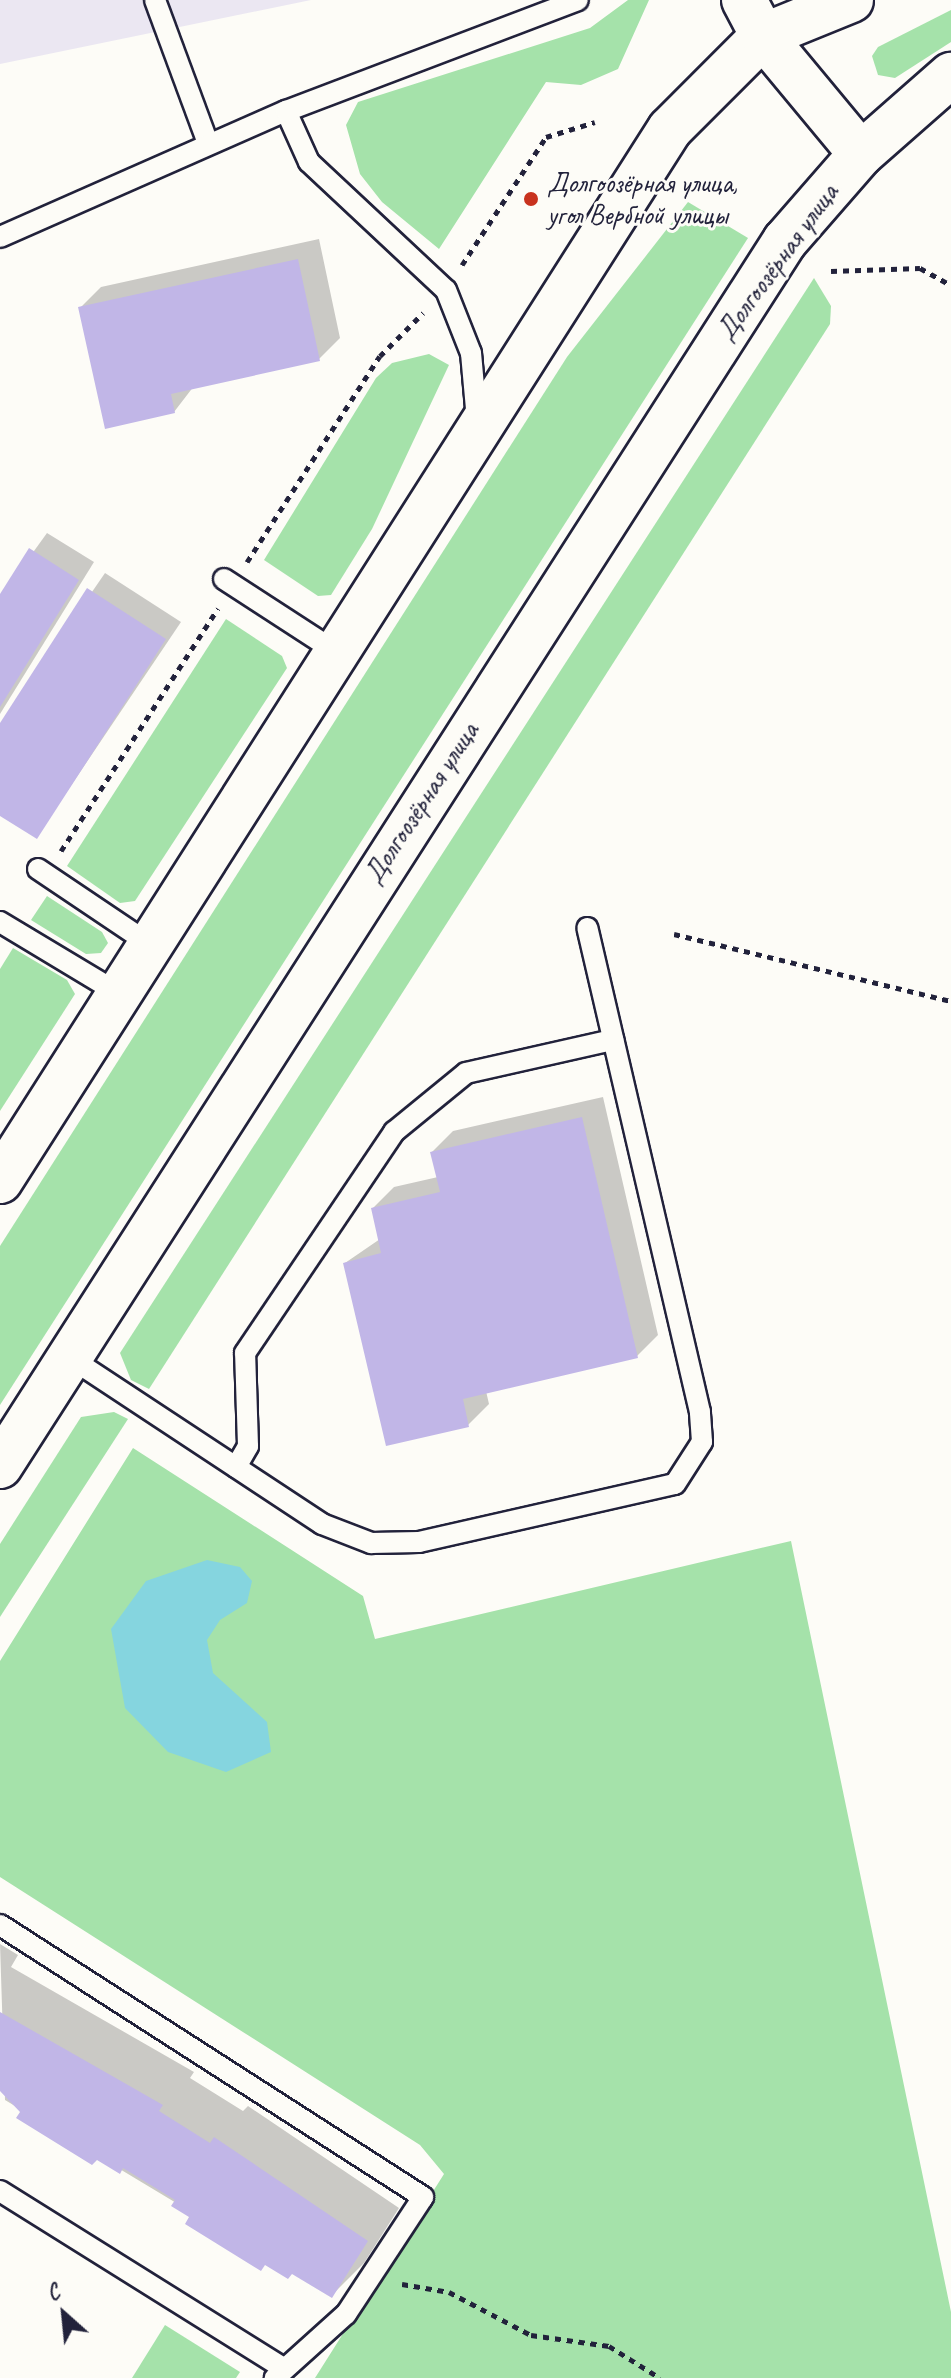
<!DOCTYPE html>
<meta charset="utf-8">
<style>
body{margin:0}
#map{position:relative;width:951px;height:2378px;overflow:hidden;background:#fdfcf7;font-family:Caveat,sans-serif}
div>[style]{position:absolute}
.built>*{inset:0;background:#ebe7f2}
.green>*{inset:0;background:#a5e2aa}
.water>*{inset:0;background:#85d5df}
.shadow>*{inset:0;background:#0003}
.building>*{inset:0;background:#c1b6e7}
.path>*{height:5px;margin-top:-2.5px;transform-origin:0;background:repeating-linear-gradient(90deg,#22223b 0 6px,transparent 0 12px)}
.roads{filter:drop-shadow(2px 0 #22223b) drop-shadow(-2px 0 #22223b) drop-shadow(0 2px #22223b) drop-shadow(0 -2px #22223b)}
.lane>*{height:20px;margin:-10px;padding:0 10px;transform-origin:10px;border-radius:10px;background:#fdfcf7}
.secondary>*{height:44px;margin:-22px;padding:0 22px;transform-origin:22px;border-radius:22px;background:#fdfcf7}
.dots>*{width:22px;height:22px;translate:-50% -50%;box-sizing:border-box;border:4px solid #fdfcf7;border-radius:50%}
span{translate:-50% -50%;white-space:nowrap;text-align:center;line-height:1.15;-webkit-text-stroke:6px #fdfcf7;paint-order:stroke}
.poi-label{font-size:28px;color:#22223b}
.left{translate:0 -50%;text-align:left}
.street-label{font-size:28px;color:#22223b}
.north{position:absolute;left:24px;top:2274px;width:80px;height:80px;-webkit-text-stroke:6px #fdfcf7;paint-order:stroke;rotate:333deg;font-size:22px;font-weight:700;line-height:32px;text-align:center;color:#22223b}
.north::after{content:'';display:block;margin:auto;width:28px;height:36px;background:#22223b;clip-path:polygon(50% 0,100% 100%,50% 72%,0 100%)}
</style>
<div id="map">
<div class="built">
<i style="clip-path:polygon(0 0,311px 0,0 64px)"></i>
</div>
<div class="green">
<i style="clip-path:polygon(628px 0,649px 0,618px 69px,581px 85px,546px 82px,439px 249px,382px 202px,360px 174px,346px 125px,358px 102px,590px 28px)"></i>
<i style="clip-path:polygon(951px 10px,951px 42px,895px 78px,878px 75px,872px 56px,878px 47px)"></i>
<i style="clip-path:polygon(688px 202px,748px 238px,0 1405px,0 1246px,567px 357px)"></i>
<i style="clip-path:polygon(814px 278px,831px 306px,830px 324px,149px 1389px,131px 1380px,120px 1353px)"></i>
<i style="clip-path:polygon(429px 354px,449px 365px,372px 529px,331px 595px,318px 596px,264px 560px,376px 378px,392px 363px)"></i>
<i style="clip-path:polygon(226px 619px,282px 656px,287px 668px,135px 901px,120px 903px,67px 866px)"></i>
<i style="clip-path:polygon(47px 896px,102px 932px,108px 943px,101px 953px,86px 954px,31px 920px)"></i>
<i style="clip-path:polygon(13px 948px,67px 980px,75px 994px,0 1111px,0 969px)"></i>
<i style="clip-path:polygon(114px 1412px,128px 1419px,0 1617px,0 1544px,81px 1417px)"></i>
<i style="clip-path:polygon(133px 1448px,363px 1596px,375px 1639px,791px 1541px,951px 2312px,951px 2378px,315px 2378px,444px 2174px,420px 2145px,0 1877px,0 1661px)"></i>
<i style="clip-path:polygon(165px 2325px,240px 2372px,236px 2378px,132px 2378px)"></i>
</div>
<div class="water">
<i style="clip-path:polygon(207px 1560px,240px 1567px,252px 1581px,247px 1603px,220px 1620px,207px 1640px,213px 1673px,267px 1722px,271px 1752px,226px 1772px,168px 1752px,125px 1708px,111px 1629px,146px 1581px)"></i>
</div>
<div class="shadow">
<i style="clip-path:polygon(319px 239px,340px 338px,319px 359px,194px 386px,174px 412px,80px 308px,101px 287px)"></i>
<i style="clip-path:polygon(47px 533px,94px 562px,0 714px,0 598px)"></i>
<i style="clip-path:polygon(105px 573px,181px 622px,37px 836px,0 813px,0 726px)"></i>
<i style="clip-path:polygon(603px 1097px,658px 1335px,637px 1356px,486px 1391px,489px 1404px,468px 1425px,345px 1263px,380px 1239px,373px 1208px,394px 1187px,438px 1177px,432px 1152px,453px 1131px)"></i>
<i style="clip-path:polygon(0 1944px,18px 1955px,11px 1967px,194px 2072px,190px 2078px,243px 2111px,248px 2106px,399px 2208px,364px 2263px,331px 2296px,5px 2100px)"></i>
</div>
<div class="building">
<i style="clip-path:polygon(298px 259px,320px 361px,171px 394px,175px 413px,105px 429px,78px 307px)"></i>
<i style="clip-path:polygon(29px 548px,79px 580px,0 707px,0 594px)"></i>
<i style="clip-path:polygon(87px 588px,166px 639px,37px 839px,0 816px,0 723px)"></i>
<i style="clip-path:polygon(582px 1117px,638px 1358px,463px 1399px,469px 1427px,386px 1446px,343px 1263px,381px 1253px,371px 1208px,440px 1192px,430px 1152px)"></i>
<i style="clip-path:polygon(0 2012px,163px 2105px,159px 2111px,210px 2143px,214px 2137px,368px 2241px,332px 2298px,292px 2274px,288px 2279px,265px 2265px,261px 2271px,185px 2224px,189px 2217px,171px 2206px,175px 2200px,123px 2168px,120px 2174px,97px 2160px,92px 2165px,16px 2118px,20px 2112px,0 2091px)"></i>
</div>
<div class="path">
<i style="left:462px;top:265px;width:153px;rotate:-56.7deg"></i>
<i style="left:546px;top:137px;width:51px;rotate:-17deg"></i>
<i style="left:831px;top:271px;width:89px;rotate:-1.9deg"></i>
<i style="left:920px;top:268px;width:35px;rotate:29deg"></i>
<i style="left:247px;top:562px;width:245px;rotate:-57.2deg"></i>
<i style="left:380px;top:356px;width:61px;rotate:-45deg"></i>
<i style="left:61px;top:851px;width:289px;rotate:-57.1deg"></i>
<i style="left:674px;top:934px;width:285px;rotate:13.6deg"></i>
<i style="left:402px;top:2284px;width:48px;rotate:9.7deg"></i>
<i style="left:449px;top:2292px;width:93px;rotate:27.7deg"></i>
<i style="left:531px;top:2335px;width:79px;rotate:8deg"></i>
<i style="left:609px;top:2346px;width:60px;rotate:32.1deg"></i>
</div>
<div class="roads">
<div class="lane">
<i style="left:155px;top:0;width:153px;rotate:69.7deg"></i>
<i style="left:286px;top:111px;width:56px;rotate:65.7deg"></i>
<i style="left:309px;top:162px;width:187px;rotate:43.1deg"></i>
<i style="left:446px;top:290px;width:68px;rotate:68.4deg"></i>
<i style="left:471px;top:353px;width:67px;rotate:84.9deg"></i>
<i style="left:0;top:237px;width:313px;rotate:-23.8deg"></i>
<i style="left:286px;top:111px;width:312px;rotate:-20.8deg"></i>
<i style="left:224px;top:579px;width:132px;rotate:33deg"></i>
<i style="left:38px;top:869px;width:133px;rotate:33.9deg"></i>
<i style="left:0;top:922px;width:138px;rotate:31deg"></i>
<i style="left:69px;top:1357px;width:303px;rotate:33.4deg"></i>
<i style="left:322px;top:1524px;width:53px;rotate:21.2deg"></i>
<i style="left:371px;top:1543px;width:48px;rotate:-1.2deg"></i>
<i style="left:419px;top:1542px;width:262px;rotate:-12.8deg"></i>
<i style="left:675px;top:1484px;width:50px;rotate:-57.3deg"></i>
<i style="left:702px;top:1442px;width:30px;rotate:-94deg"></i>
<i style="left:700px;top:1412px;width:497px;rotate:-103.1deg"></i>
<i style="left:236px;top:1467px;width:24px;rotate:-60deg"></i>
<i style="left:248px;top:1446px;width:93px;rotate:-91.8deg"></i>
<i style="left:245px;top:1353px;width:267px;rotate:-56deg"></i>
<i style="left:394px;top:1132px;width:93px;rotate:-39.3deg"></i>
<i style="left:466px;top:1073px;width:151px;rotate:-12.7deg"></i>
<i style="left:0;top:1925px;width:503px;rotate:32.74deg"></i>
<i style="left:423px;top:2197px;width:140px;rotate:123.3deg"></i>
<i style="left:346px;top:2314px;width:96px;rotate:138deg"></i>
<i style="left:0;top:2191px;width:332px;rotate:32deg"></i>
</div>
<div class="secondary">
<i style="left:744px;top:0;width:41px;rotate:62.2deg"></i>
<i style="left:763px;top:36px;width:153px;rotate:50.3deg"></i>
<i style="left:0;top:1181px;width:1247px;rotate:-57.51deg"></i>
<i style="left:670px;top:129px;width:132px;rotate:-45deg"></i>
<i style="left:763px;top:36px;width:95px;rotate:-22.2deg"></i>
<i style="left:0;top:1466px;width:1455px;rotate:-57.35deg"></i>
<i style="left:785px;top:241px;width:116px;rotate:-48.9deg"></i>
<i style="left:861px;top:154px;width:120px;rotate:-41.3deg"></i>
</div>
</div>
<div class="dots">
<i style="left:531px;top:199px;background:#c8321e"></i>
</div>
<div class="poi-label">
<span class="left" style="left:547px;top:199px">Долгоозёрная улица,<br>угол Вербной улицы</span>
</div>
<div class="street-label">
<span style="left:777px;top:262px;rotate:-54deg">Долгоозёрная улица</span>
<span style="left:421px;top:803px;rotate:-57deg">Долгоозёрная улица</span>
</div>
<div class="north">С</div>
</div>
